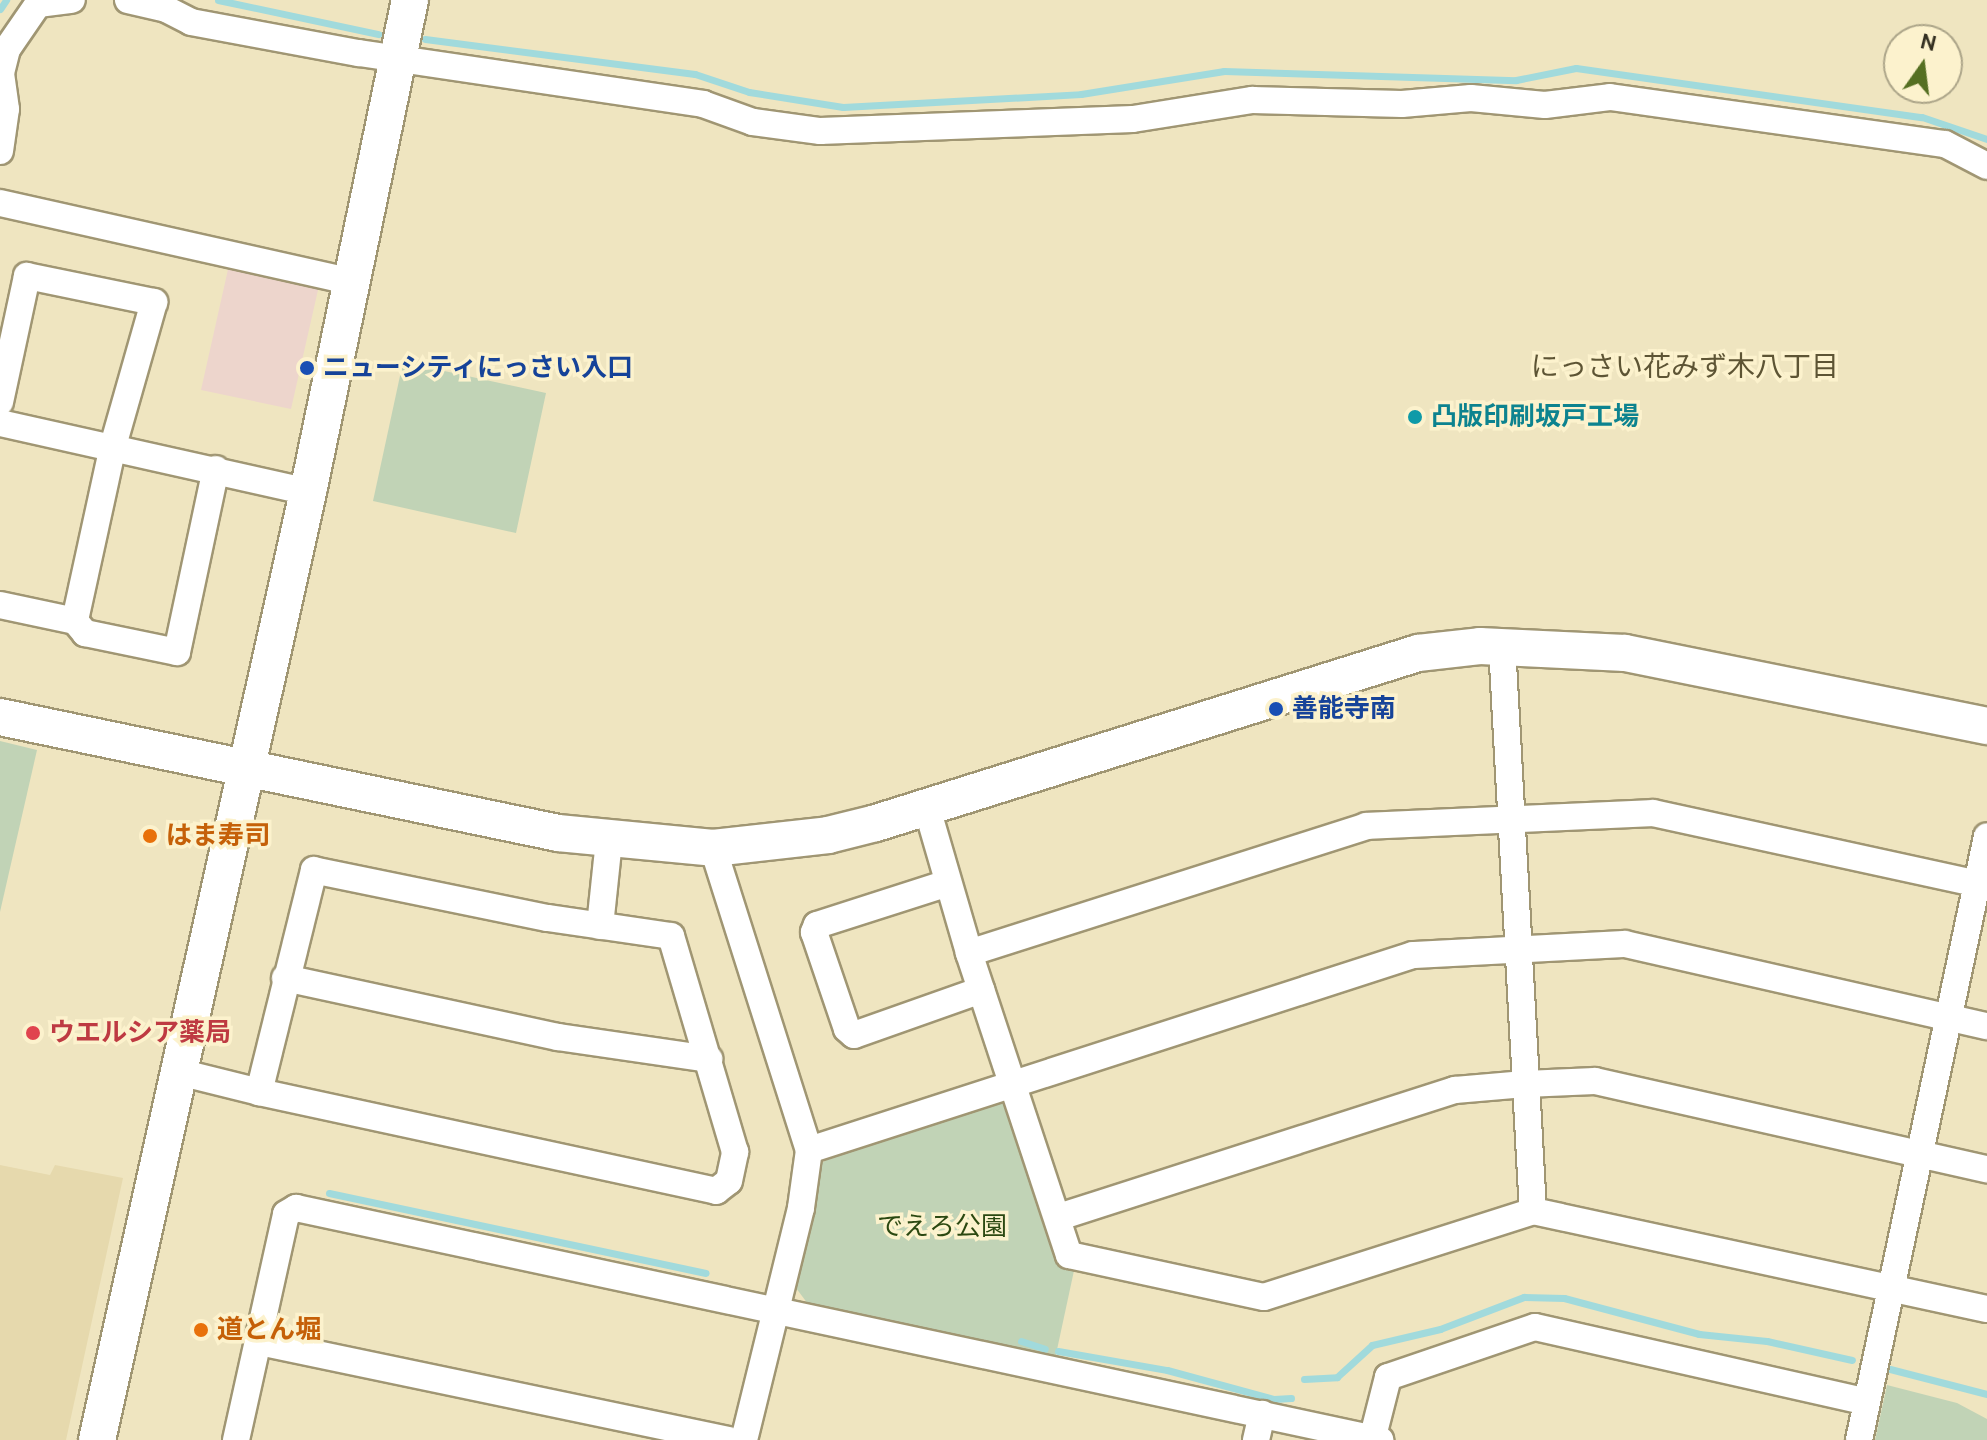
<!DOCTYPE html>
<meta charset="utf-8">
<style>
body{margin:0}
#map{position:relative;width:1987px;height:1440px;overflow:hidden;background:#efe5c0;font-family:Cabin,"Noto Sans JP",sans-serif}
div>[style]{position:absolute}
.built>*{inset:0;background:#e6d9ad}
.industrial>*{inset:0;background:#edd5cc}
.green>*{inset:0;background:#c1d3b6}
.stream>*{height:7px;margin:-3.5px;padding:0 3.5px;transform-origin:3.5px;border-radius:3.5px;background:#a1dadc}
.roads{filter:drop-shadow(2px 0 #a09673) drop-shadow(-2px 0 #a09673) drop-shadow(0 2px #a09673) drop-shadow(0 -2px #a09673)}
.street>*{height:26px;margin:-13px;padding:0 13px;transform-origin:13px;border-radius:13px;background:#fff}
.secondary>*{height:36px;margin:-18px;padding:0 18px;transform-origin:18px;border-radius:18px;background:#fff}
.dots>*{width:22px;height:22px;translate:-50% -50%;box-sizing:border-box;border:4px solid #fcf2cd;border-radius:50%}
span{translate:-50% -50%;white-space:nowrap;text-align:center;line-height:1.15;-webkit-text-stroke:7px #fcf2cd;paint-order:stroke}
.transit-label{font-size:26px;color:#164399;font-weight:700}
.left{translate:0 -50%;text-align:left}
.culture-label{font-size:26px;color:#0d838f;font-weight:700}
.food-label{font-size:26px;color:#c56008;font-weight:700}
.health-label{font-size:26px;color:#be3a42;font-weight:700}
.park-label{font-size:26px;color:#2b4811}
.neighbourhood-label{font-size:28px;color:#5d5434}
.north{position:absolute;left:1883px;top:24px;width:80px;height:80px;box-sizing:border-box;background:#fcf2cd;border:2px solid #aca589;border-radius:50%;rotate:14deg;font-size:22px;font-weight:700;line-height:32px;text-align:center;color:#353122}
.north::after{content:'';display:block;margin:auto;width:28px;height:36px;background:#556f22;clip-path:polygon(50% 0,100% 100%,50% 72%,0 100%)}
</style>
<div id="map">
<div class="built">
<i style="clip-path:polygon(0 1165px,50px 1175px,55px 1165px,123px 1178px,66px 1440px,0 1440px)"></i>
</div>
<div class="industrial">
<i style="clip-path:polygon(229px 265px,313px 282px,318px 290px,291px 409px,201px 390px)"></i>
</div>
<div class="green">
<i style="clip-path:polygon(403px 362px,546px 393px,516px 533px,373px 501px)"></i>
<i style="clip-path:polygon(0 741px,37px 750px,0 912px)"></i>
<i style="clip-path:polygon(1002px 1100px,1012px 1104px,1075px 1266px,1055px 1359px,808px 1304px,796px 1288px,821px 1164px,833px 1154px)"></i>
<i style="clip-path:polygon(1887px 1385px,1957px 1403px,1987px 1419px,1987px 1440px,1875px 1440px)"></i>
</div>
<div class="stream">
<i style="left:218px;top:0;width:164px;rotate:12deg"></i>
<i style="left:0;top:9px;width:11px;rotate:-56deg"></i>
<i style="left:425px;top:39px;width:272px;rotate:7.4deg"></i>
<i style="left:695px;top:74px;width:57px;rotate:18.4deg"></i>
<i style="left:749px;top:92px;width:95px;rotate:9.1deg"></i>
<i style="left:843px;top:107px;width:238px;rotate:-3.1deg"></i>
<i style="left:1081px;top:94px;width:145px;rotate:-9.1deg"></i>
<i style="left:1224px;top:71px;width:292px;rotate:1.8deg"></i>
<i style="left:1516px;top:80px;width:61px;rotate:-11.3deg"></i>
<i style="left:1576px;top:68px;width:349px;rotate:8.1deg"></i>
<i style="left:1922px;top:117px;width:69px;rotate:18.7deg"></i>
<i style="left:329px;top:1193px;width:385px;rotate:12deg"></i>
<i style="left:1021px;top:1341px;width:25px;rotate:18deg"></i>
<i style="left:1058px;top:1351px;width:111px;rotate:9.9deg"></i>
<i style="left:1167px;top:1370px;width:111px;rotate:15.2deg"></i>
<i style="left:1274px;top:1399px;width:17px;rotate:-3deg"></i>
<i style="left:1890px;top:1369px;width:100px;rotate:14.5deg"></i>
<i style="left:1304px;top:1379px;width:33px;rotate:-3deg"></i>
<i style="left:1337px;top:1377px;width:47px;rotate:-42.4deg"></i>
<i style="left:1372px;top:1345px;width:70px;rotate:-13.2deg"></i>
<i style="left:1440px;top:1329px;width:90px;rotate:-20.9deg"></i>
<i style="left:1524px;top:1297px;width:40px;rotate:1.4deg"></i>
<i style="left:1564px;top:1298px;width:140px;rotate:14.9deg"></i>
<i style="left:1699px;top:1334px;width:68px;rotate:5.9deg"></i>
<i style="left:1767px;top:1341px;width:87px;rotate:12.6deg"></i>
</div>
<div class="roads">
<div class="street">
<i style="left:128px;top:0;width:39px;rotate:13deg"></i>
<i style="left:166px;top:9px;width:28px;rotate:27deg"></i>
<i style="left:191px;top:22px;width:171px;rotate:10.5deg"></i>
<i style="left:359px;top:53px;width:348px;rotate:8.4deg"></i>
<i style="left:703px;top:104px;width:53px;rotate:19.8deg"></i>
<i style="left:753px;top:122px;width:68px;rotate:7.7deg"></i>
<i style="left:820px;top:131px;width:313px;rotate:-2.2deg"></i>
<i style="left:1133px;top:119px;width:121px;rotate:-9.1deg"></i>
<i style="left:1252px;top:100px;width:150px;rotate:1.5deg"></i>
<i style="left:1402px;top:104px;width:69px;rotate:-5deg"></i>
<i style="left:1471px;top:98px;width:74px;rotate:5.4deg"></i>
<i style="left:1545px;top:105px;width:65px;rotate:-7deg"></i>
<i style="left:1610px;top:97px;width:338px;rotate:8deg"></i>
<i style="left:1945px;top:144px;width:47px;rotate:27.6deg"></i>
<i style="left:0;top:151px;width:42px;rotate:-81.9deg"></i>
<i style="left:6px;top:109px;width:36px;rotate:-98deg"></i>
<i style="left:1px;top:73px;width:25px;rotate:-76deg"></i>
<i style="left:7px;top:49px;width:55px;rotate:-55.4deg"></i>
<i style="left:38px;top:4px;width:34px;rotate:-7deg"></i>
<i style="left:0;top:203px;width:361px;rotate:12.6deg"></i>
<i style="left:0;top:402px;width:129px;rotate:-77.9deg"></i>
<i style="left:27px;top:276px;width:130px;rotate:11.6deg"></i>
<i style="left:154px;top:302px;width:150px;rotate:105.9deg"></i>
<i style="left:113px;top:446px;width:179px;rotate:102.3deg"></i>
<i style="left:0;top:423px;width:316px;rotate:12.6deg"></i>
<i style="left:0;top:605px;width:77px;rotate:12deg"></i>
<i style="left:75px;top:621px;width:16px;rotate:50deg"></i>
<i style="left:85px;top:633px;width:94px;rotate:11.7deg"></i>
<i style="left:177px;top:652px;width:187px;rotate:-78deg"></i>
<i style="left:1502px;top:645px;width:567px;rotate:86.87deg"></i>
<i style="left:927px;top:808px;width:151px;rotate:73.8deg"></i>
<i style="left:969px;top:953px;width:318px;rotate:71.7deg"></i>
<i style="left:1069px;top:1255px;width:199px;rotate:12.2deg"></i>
<i style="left:1264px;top:1297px;width:282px;rotate:-17.7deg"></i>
<i style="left:1533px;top:1211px;width:464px;rotate:12.2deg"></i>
<i style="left:713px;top:848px;width:317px;rotate:72.4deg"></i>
<i style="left:809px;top:1150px;width:59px;rotate:97.9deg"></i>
<i style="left:801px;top:1208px;width:239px;rotate:103.8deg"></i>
<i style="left:948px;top:883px;width:138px;rotate:162.2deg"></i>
<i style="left:817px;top:925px;width:8px;rotate:113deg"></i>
<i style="left:814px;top:932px;width:102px;rotate:71.2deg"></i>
<i style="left:847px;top:1029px;width:9px;rotate:41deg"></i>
<i style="left:854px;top:1035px;width:135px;rotate:-19.5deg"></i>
<i style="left:600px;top:926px;width:86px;rotate:-84deg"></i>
<i style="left:969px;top:953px;width:417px;rotate:-17.7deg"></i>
<i style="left:1366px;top:826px;width:287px;rotate:-2.6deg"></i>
<i style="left:1653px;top:813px;width:342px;rotate:12.3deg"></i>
<i style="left:285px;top:978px;width:279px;rotate:12.2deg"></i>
<i style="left:558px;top:1037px;width:153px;rotate:8.3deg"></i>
<i style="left:179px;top:1072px;width:82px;rotate:14deg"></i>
<i style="left:259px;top:1092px;width:468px;rotate:12.2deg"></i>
<i style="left:716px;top:1191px;width:16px;rotate:-38deg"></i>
<i style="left:729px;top:1181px;width:30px;rotate:-78deg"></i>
<i style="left:735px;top:1152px;width:225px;rotate:-106.5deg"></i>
<i style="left:671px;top:936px;width:125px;rotate:-171.7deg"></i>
<i style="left:547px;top:918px;width:238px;rotate:-168.4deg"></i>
<i style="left:314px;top:870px;width:229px;rotate:103.9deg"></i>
<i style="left:809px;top:1150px;width:635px;rotate:-17.89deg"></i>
<i style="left:1413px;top:955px;width:212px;rotate:-3deg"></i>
<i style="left:1625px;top:944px;width:371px;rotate:12.8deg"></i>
<i style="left:1059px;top:1217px;width:416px;rotate:-17.8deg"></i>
<i style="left:1455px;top:1090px;width:70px;rotate:-4.9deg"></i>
<i style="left:1525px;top:1084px;width:70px;rotate:-2.5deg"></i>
<i style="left:1595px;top:1081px;width:402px;rotate:12.7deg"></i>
<i style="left:259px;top:1342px;width:480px;rotate:11.8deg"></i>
<i style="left:236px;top:1440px;width:231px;rotate:-77.5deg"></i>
<i style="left:286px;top:1214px;width:12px;rotate:-31deg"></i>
<i style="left:296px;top:1208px;width:1109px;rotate:12.08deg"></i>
<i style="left:1256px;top:1440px;width:27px;rotate:-77deg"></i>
<i style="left:1372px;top:1440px;width:65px;rotate:-75.7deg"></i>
<i style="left:1388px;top:1377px;width:155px;rotate:-18.8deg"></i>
<i style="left:1535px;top:1327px;width:340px;rotate:12.7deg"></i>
<i style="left:1859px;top:1440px;width:617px;rotate:-78.03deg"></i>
</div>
<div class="secondary">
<i style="left:0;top:717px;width:570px;rotate:11.74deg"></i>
<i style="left:558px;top:833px;width:156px;rotate:5.5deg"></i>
<i style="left:713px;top:848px;width:116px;rotate:-6.4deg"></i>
<i style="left:828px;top:835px;width:49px;rotate:-14deg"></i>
<i style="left:876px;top:823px;width:568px;rotate:-17.41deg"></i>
<i style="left:1418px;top:653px;width:62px;rotate:-6.4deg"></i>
<i style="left:1480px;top:646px;width:145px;rotate:2.8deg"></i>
<i style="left:1625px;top:653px;width:369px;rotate:11.4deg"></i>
<i style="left:97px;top:1440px;width:971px;rotate:-77.45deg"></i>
<i style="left:308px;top:492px;width:502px;rotate:-78.29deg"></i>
</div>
</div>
<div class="dots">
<i style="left:307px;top:368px;background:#1a4fb4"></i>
<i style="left:1415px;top:417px;background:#0f9aa8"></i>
<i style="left:1276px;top:709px;background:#1a4fb4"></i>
<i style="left:150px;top:836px;background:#e8710a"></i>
<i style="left:33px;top:1033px;background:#e0444e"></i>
<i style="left:201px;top:1330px;background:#e8710a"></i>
</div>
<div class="transit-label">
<span class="left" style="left:323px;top:368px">ニューシティにっさい入口</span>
<span class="left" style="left:1292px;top:709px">善能寺南</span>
</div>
<div class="culture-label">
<span class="left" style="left:1431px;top:417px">凸版印刷坂戸工場</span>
</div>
<div class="food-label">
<span class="left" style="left:166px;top:836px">はま寿司</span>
<span class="left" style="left:217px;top:1330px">道とん堀</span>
</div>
<div class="health-label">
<span class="left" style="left:49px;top:1033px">ウエルシア薬局</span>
</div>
<div class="park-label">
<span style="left:942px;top:1227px">でえろ公園</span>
</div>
<div class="neighbourhood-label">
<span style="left:1685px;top:366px">にっさい花みず木八丁目</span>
</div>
<div class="north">N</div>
</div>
